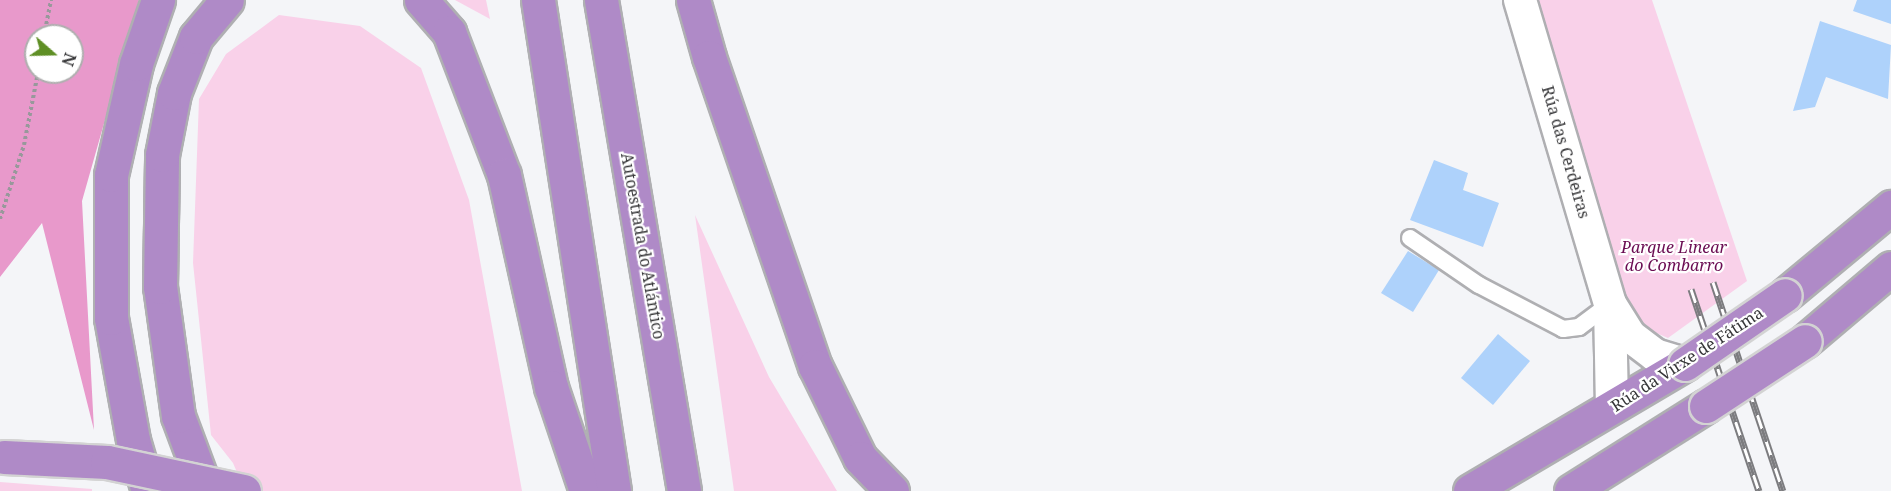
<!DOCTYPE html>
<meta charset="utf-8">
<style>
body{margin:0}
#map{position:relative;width:1891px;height:491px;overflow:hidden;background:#f4f5f8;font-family:"Noto Serif",serif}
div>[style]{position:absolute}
.green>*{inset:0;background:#f9d1e9}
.forest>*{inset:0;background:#e899cb}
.building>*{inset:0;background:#aed2fb}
.path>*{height:4px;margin-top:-2px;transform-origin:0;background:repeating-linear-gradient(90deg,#98989b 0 3px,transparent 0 6px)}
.roads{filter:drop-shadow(2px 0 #afafb2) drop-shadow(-2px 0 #afafb2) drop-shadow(0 2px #afafb2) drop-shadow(0 -2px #afafb2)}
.lane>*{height:16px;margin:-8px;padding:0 8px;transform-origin:8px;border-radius:8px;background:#fff}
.street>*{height:32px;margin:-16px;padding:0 16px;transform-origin:16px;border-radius:16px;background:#fff}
.highway>*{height:33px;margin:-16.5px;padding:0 16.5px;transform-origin:16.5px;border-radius:16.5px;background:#af8ac7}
.rail>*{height:7px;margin-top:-3.5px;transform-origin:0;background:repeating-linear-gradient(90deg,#fff 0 14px,#7c7c7f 0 28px);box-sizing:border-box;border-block:2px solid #7c7c7f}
.bridges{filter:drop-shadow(2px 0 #d3d3d3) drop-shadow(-2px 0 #d3d3d3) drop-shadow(0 2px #d3d3d3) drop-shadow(0 -2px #d3d3d3)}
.highway-bridge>*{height:33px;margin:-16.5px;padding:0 16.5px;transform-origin:16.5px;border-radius:16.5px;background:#af8ac7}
span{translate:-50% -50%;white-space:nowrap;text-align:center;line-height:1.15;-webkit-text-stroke:4.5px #fff;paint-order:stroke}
.street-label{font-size:16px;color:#363638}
.park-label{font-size:16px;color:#6b0d53;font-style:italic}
.north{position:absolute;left:24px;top:24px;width:60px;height:60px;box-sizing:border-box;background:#fff;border:2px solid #afafaf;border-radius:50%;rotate:110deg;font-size:16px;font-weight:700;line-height:24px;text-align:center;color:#363638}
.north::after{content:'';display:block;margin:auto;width:21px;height:27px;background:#5f8f25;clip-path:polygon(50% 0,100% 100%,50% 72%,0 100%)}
</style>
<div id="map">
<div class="green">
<i style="clip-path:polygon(455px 0,486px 0,490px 19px)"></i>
<i style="clip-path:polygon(1525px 0,1652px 0,1747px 281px,1668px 338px,1647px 329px,1625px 307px)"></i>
<i style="clip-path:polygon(279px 15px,360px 26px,421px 68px,469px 200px,522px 491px,245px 491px,233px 463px,211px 435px,193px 263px,199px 99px,226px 54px)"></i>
<i style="clip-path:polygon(695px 215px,769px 377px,837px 491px,734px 491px)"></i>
<i style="clip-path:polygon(0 482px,92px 489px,92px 491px,0 491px)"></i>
</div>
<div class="forest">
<i style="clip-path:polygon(evenodd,0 0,139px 0,82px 201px,94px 430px,42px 223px,0 277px,0 0,36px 36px,72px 36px,72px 72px,36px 72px,36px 36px)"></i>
</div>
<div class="building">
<i style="clip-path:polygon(1857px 0,1891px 0,1891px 24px,1853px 11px)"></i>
<i style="clip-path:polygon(1820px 21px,1891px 45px,1888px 99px,1826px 77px,1815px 107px,1793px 111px)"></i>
<i style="clip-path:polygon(1434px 160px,1468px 173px,1463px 190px,1499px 203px,1483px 247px,1410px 220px)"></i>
<i style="clip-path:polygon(1408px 251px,1439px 270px,1413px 312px,1381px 293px)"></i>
<i style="clip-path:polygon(1498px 334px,1530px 361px,1493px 405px,1461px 378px)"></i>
</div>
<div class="path">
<i style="left:44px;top:36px;width:37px;rotate:-79deg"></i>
<i style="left:0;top:219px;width:78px;rotate:-72deg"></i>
<i style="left:24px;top:145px;width:74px;rotate:-79.1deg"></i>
</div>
<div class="roads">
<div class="lane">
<i style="left:1410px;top:238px;width:83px;rotate:34.3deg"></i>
<i style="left:1479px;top:285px;width:95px;rotate:27.6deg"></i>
<i style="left:1563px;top:329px;width:16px;rotate:-7deg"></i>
<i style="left:1579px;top:327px;width:39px;rotate:-37deg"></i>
</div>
<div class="street">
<i style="left:1520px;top:0;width:317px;rotate:73.5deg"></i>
<i style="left:1610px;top:304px;width:104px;rotate:88.9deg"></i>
<i style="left:1610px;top:304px;width:38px;rotate:58deg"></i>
<i style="left:1630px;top:336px;width:31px;rotate:37deg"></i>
<i style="left:1655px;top:355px;width:31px;rotate:17deg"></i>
</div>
<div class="highway">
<i style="left:421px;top:0;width:43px;rotate:48.8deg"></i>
<i style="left:449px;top:32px;width:153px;rotate:69deg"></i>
<i style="left:504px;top:175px;width:217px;rotate:77.5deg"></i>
<i style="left:551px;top:387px;width:110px;rotate:71.4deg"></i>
<i style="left:538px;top:0;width:497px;rotate:81.2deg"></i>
<i style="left:601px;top:0;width:498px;rotate:80.4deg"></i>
<i style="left:693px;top:0;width:59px;rotate:74.3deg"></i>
<i style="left:709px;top:57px;width:327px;rotate:71.1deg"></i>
<i style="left:815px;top:366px;width:102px;rotate:63.9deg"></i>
<i style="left:860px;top:458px;width:46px;rotate:45.9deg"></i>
<i style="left:1785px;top:295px;width:138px;rotate:-39.7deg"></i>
<i style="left:1805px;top:341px;width:113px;rotate:-40.3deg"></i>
<i style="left:148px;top:491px;width:53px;rotate:-106.4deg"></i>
<i style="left:133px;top:440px;width:124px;rotate:-100.2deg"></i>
<i style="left:111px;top:318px;width:143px;rotate:-90deg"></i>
<i style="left:111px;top:175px;width:114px;rotate:-77.3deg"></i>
<i style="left:136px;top:64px;width:68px;rotate:-71deg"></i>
<i style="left:206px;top:491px;width:80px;rotate:-110.5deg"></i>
<i style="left:178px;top:416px;width:130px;rotate:-97.9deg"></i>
<i style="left:160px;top:287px;width:132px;rotate:-89.1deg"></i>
<i style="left:162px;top:155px;width:63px;rotate:-79deg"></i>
<i style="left:174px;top:93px;width:60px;rotate:-68.6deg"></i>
<i style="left:196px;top:37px;width:48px;rotate:-50deg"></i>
<i style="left:1470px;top:491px;width:250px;rotate:-30.6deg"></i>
<i style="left:1571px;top:491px;width:160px;rotate:-32.2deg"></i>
</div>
</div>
<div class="rail">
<i style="left:1713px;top:282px;width:220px;rotate:71.5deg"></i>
<i style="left:1691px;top:289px;width:213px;rotate:71.4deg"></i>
</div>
<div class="bridges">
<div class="highway-bridge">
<i style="left:1685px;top:364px;width:121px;rotate:-34.6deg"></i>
<i style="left:1706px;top:406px;width:118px;rotate:-33.3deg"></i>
<i style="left:4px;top:457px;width:103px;rotate:2.8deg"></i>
<i style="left:107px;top:462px;width:140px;rotate:12deg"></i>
</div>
</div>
<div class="street-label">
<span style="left:1566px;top:152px;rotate:74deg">Rúa das Cerdeiras</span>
<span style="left:643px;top:246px;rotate:80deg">Autoestrada do Atlántico</span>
<span style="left:1687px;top:359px;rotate:-33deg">Rúa da Virxe de Fátima</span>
</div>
<div class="park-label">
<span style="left:1674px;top:256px">Parque Linear<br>do Combarro</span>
</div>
<div class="north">N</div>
</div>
